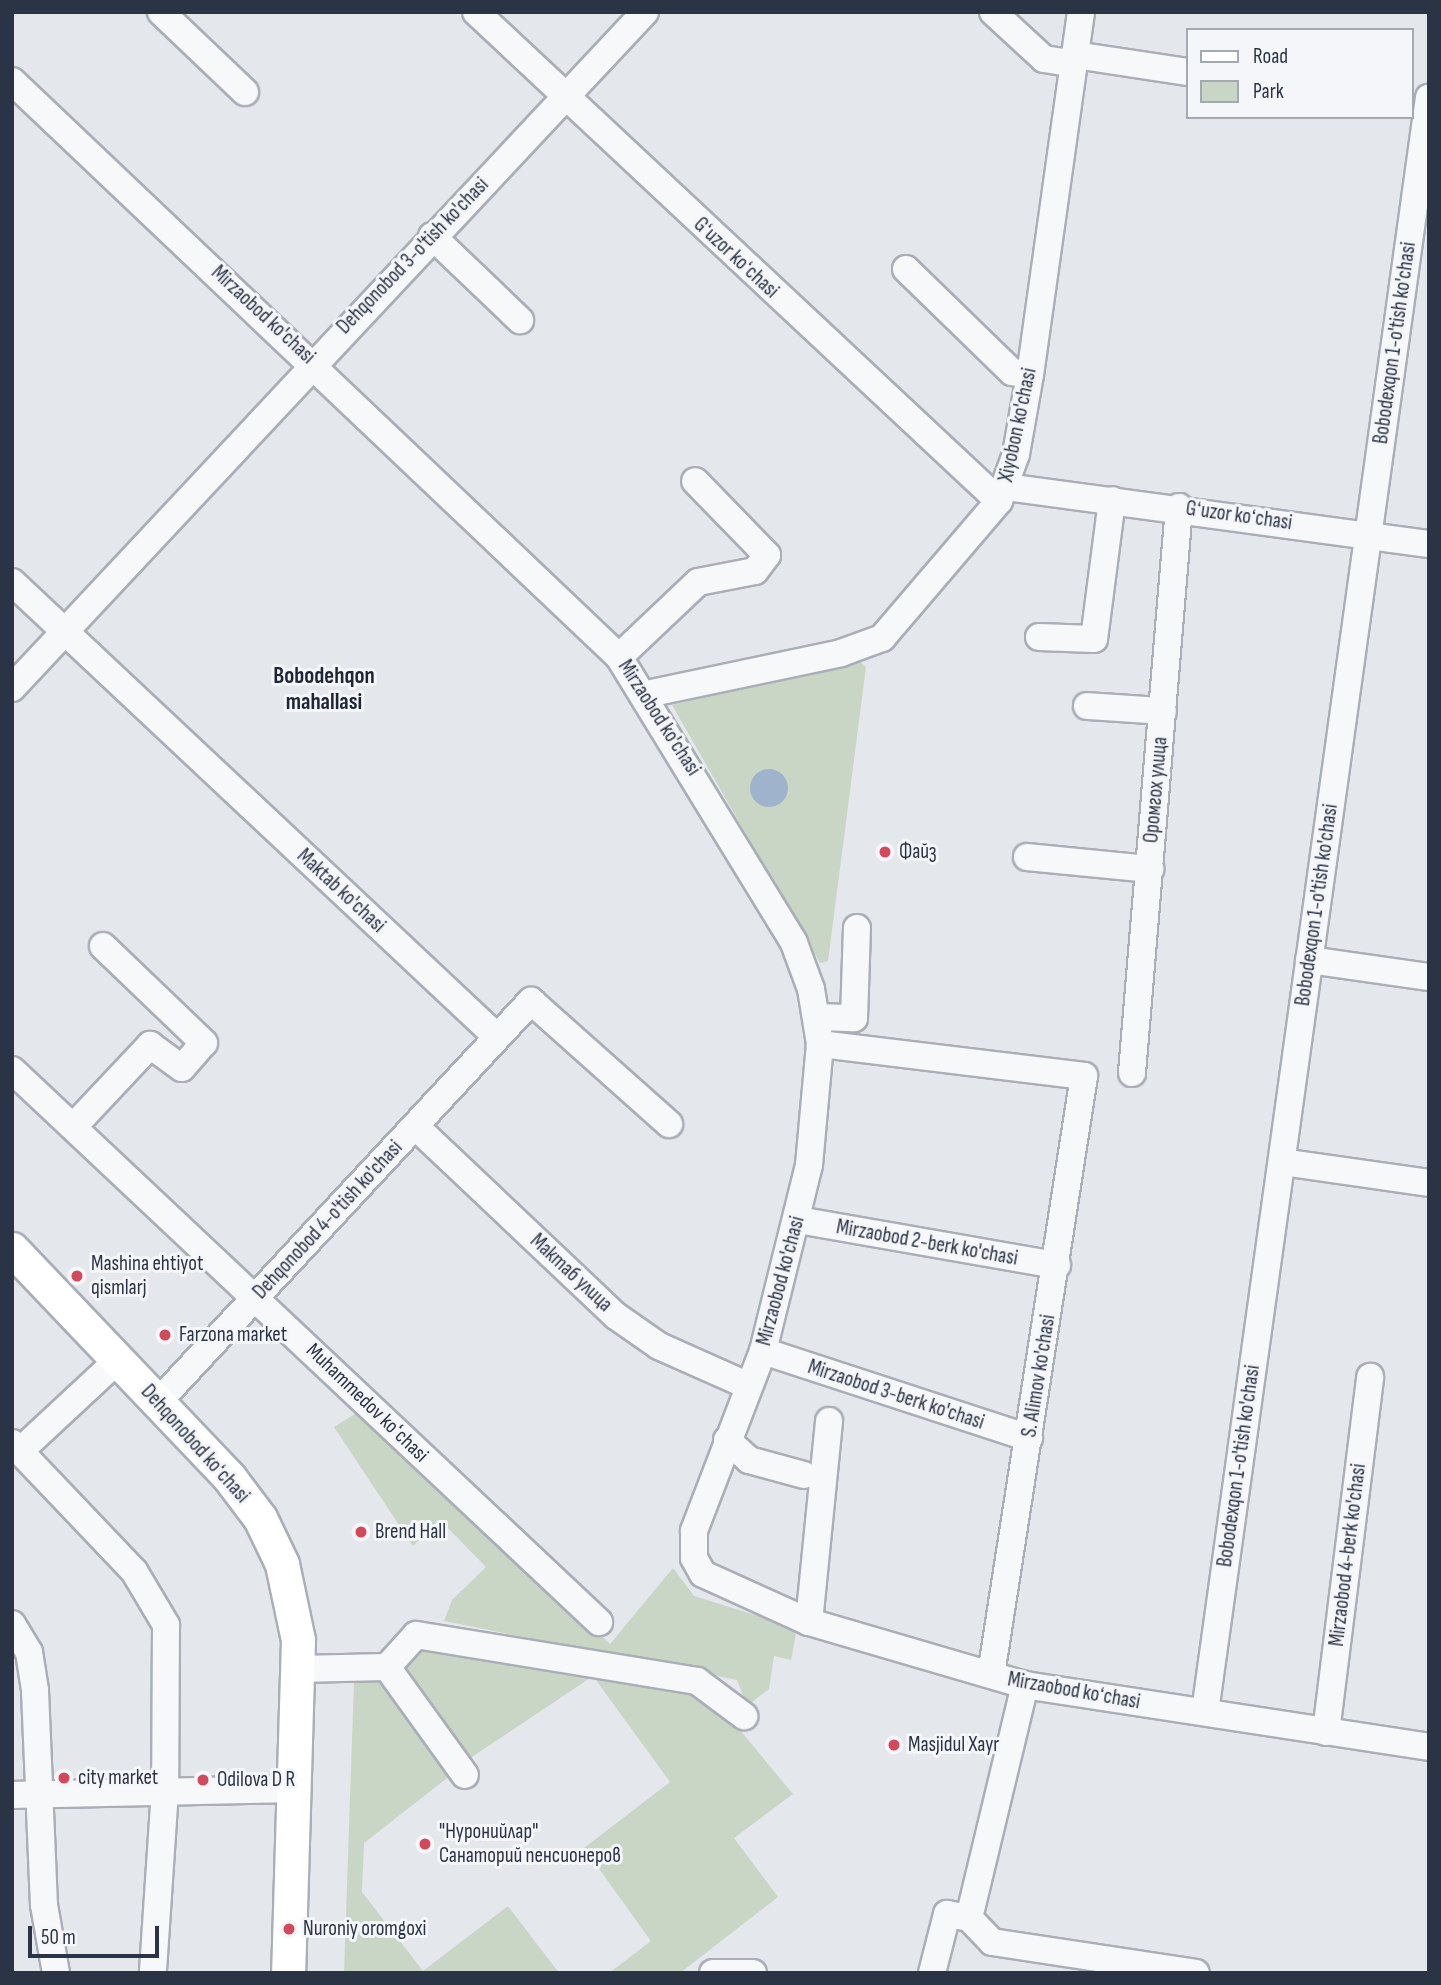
<!DOCTYPE html>
<meta charset="utf-8">
<style>
body{margin:0}
#map{position:relative;width:1441px;height:1985px;overflow:hidden;background:#e4e7ec;font-family:"Sofia Sans Condensed",sans-serif}
div>[style]{position:absolute}
.green>*{inset:0;background:#c9d6c5}
.water>*{inset:0;background:#9fb4cc}
.round{border-radius:50%}
.roads{filter:drop-shadow(2px 0 #a9aeb7) drop-shadow(-2px 0 #a9aeb7) drop-shadow(0 2px #a9aeb7) drop-shadow(0 -2px #a9aeb7)}
.minor>*{height:26px;margin:-13px;padding:0 13px;transform-origin:13px;border-radius:13px;background:#f7f8fa}
.major>*{height:33px;margin:-16.5px;padding:0 16.5px;transform-origin:16.5px;border-radius:16.5px;background:#fff}
.dots>*{width:19px;height:19px;translate:-50% -50%;box-sizing:border-box;border:4px solid #f4f6f9;border-radius:50%}
span{translate:-50% -50%;white-space:nowrap;text-align:center;line-height:1.15;-webkit-text-stroke:6px #f4f6f9;paint-order:stroke}
.street-label{font-size:21px;color:#2b3445}
.poi-label{font-size:21px;color:#2b3445}
.left{translate:0 -50%;text-align:left}
.neighbourhood-label{font-size:23px;color:#1d2536;font-weight:700}
.frame{position:absolute;inset:0;border:14px solid #2b3445;pointer-events:none}
.legend{position:absolute;left:1186px;top:28px;width:228px;height:91px;box-sizing:border-box;background:#f4f6f9;border:2px solid #a4a8b1;margin:0;padding:9px 12px;list-style:none;font-size:21px;color:#2b3445}
.legend li{display:flex;align-items:center;gap:14px;height:35px}
.legend b{width:35px;border:2px solid #a4a8b1}
.scale{position:absolute;left:28px;top:1926px;width:131px;height:32px;box-sizing:border-box;border:4px solid #2b3445;border-top:0;padding-left:9px;font-size:21px;line-height:24px;white-space:nowrap;color:#2b3445;-webkit-text-stroke:5px #f4f6f9;paint-order:stroke}
</style>
<div id="map">
<div class="green">
<i style="clip-path:polygon(858px 660px,866px 667px,828px 961px,820px 963px,672px 705px)"></i>
<i style="clip-path:polygon(358px 1412px,610px 1644px,673px 1568px,694px 1596px,797px 1628px,791px 1660px,774px 1656px,769px 1689px,747px 1706px,737px 1680px,444px 1621px,452px 1600px,486px 1567px,440px 1520px,413px 1546px,334px 1427px)"></i>
<i style="clip-path:polygon(422px 1649px,593px 1676px,697px 1693px,720px 1706px,793px 1794px,734px 1838px,778px 1897px,680px 1973px,609px 1973px,651px 1941px,584px 1848px,670px 1782px,593px 1676px,469px 1759px,402px 1669px)"></i>
<i style="clip-path:polygon(382px 1680px,451px 1775px,364px 1843px,362px 1892px,423px 1971px,508px 1906px,559px 1973px,344px 1973px,354px 1682px)"></i>
</div>
<div class="water">
<i class="round" style="left:750px;top:769px;width:38px;height:38px"></i>
</div>
<div class="roads">
<div class="minor">
<i style="left:161px;top:12px;width:116px;rotate:43.6deg"></i>
<i style="left:476px;top:12px;width:716px;rotate:43.08deg"></i>
<i style="left:993px;top:12px;width:69px;rotate:42.7deg"></i>
<i style="left:1044px;top:59px;width:30px;rotate:9deg"></i>
<i style="left:1075px;top:55px;width:113px;rotate:8.6deg"></i>
<i style="left:12px;top:81px;width:837px;rotate:43.5deg"></i>
<i style="left:619px;top:657px;width:335px;rotate:58.5deg"></i>
<i style="left:794px;top:943px;width:49px;rotate:69.7deg"></i>
<i style="left:811px;top:989px;width:56px;rotate:80.7deg"></i>
<i style="left:820px;top:1044px;width:121px;rotate:95.2deg"></i>
<i style="left:809px;top:1165px;width:192px;rotate:103.9deg"></i>
<i style="left:763px;top:1351px;width:193px;rotate:111deg"></i>
<i style="left:694px;top:1531px;width:27px;rotate:90deg"></i>
<i style="left:694px;top:1558px;width:18px;rotate:61deg"></i>
<i style="left:703px;top:1574px;width:116px;rotate:24.4deg"></i>
<i style="left:809px;top:1622px;width:225px;rotate:16.3deg"></i>
<i style="left:1025px;top:1685px;width:409px;rotate:8.7deg"></i>
<i style="left:432px;top:236px;width:122px;rotate:43.7deg"></i>
<i style="left:906px;top:269px;width:148px;rotate:44.2deg"></i>
<i style="left:1012px;top:372px;width:18px;rotate:9deg"></i>
<i style="left:1007px;top:487px;width:426px;rotate:7.7deg"></i>
<i style="left:12px;top:582px;width:665px;rotate:43.17deg"></i>
<i style="left:1039px;top:637px;width:55px;rotate:2.1deg"></i>
<i style="left:1094px;top:639px;width:140px;rotate:-82.6deg"></i>
<i style="left:619px;top:657px;width:109px;rotate:-43.5deg"></i>
<i style="left:698px;top:582px;width:58px;rotate:-10.9deg"></i>
<i style="left:755px;top:571px;width:20px;rotate:-53deg"></i>
<i style="left:767px;top:555px;width:103px;rotate:-134.2deg"></i>
<i style="left:12px;top:688px;width:926px;rotate:-46.88deg"></i>
<i style="left:647px;top:694px;width:198px;rotate:-11.9deg"></i>
<i style="left:841px;top:653px;width:44px;rotate:-20.1deg"></i>
<i style="left:882px;top:638px;width:180px;rotate:-49.5deg"></i>
<i style="left:999px;top:501px;width:50px;rotate:-70.1deg"></i>
<i style="left:1016px;top:454px;width:80px;rotate:-80deg"></i>
<i style="left:1030px;top:375px;width:367px;rotate:-82deg"></i>
<i style="left:1087px;top:706px;width:76px;rotate:3.8deg"></i>
<i style="left:1027px;top:857px;width:124px;rotate:5.6deg"></i>
<i style="left:1309px;top:960px;width:121px;rotate:8.1deg"></i>
<i style="left:818px;top:1017px;width:36px;rotate:2deg"></i>
<i style="left:854px;top:1018px;width:90px;rotate:-88.1deg"></i>
<i style="left:820px;top:1044px;width:266px;rotate:6.9deg"></i>
<i style="left:1084px;top:1076px;width:606px;rotate:98.83deg"></i>
<i style="left:12px;top:1070px;width:806px;rotate:43.24deg"></i>
<i style="left:1132px;top:1073px;width:568px;rotate:-85.25deg"></i>
<i style="left:75px;top:1125px;width:110px;rotate:-46.8deg"></i>
<i style="left:150px;top:1045px;width:39px;rotate:36deg"></i>
<i style="left:182px;top:1068px;width:33px;rotate:-49deg"></i>
<i style="left:204px;top:1043px;width:140px;rotate:-136.2deg"></i>
<i style="left:415px;top:1126px;width:277px;rotate:43.4deg"></i>
<i style="left:616px;top:1316px;width:52px;rotate:34.9deg"></i>
<i style="left:659px;top:1346px;width:98px;rotate:24deg"></i>
<i style="left:1282px;top:1162px;width:148px;rotate:8.1deg"></i>
<i style="left:798px;top:1220px;width:263px;rotate:9.9deg"></i>
<i style="left:763px;top:1351px;width:280px;rotate:18.1deg"></i>
<i style="left:158px;top:1402px;width:548px;rotate:-47.07deg"></i>
<i style="left:531px;top:1001px;width:185px;rotate:41.7deg"></i>
<i style="left:727px;top:1440px;width:30px;rotate:42deg"></i>
<i style="left:749px;top:1460px;width:57px;rotate:15.3deg"></i>
<i style="left:12px;top:1443px;width:177px;rotate:46.4deg"></i>
<i style="left:134px;top:1571px;width:63px;rotate:59.3deg"></i>
<i style="left:166px;top:1625px;width:165px;rotate:90.3deg"></i>
<i style="left:165px;top:1790px;width:183px;rotate:93.8deg"></i>
<i style="left:20px;top:1451px;width:134px;rotate:-42.9deg"></i>
<i style="left:809px;top:1622px;width:202px;rotate:-84.3deg"></i>
<i style="left:12px;top:1624px;width:33px;rotate:59deg"></i>
<i style="left:29px;top:1652px;width:39px;rotate:81deg"></i>
<i style="left:35px;top:1691px;width:214px;rotate:87.6deg"></i>
<i style="left:44px;top:1905px;width:69px;rotate:80deg"></i>
<i style="left:387px;top:1667px;width:133px;rotate:54.2deg"></i>
<i style="left:298px;top:1669px;width:89px;rotate:-1.3deg"></i>
<i style="left:387px;top:1667px;width:43px;rotate:-47.8deg"></i>
<i style="left:416px;top:1635px;width:285px;rotate:9.3deg"></i>
<i style="left:697px;top:1681px;width:59px;rotate:36.7deg"></i>
<i style="left:1205px;top:1712px;width:1630px;rotate:-82.1deg"></i>
<i style="left:1326px;top:1732px;width:358px;rotate:-82.9deg"></i>
<i style="left:12px;top:1795px;width:282px;rotate:-1.2deg"></i>
<i style="left:969px;top:1918px;width:33px;rotate:46deg"></i>
<i style="left:992px;top:1942px;width:206px;rotate:8.6deg"></i>
<i style="left:713px;top:1973px;width:40px"></i>
<i style="left:932px;top:1973px;width:61px;rotate:-75.7deg"></i>
<i style="left:947px;top:1914px;width:22px;rotate:10deg"></i>
<i style="left:969px;top:1918px;width:240px;rotate:-76.5deg"></i>
</div>
<div class="major">
<i style="left:12px;top:1249px;width:315px;rotate:46.4deg"></i>
<i style="left:229px;top:1477px;width:51px;rotate:52.9deg"></i>
<i style="left:260px;top:1518px;width:51px;rotate:64.4deg"></i>
<i style="left:282px;top:1564px;width:78px;rotate:78.1deg"></i>
<i style="left:298px;top:1640px;width:333px;rotate:91.7deg"></i>
</div>
</div>
<div class="dots">
<i style="left:885px;top:852px;background:#d1495b"></i>
<i style="left:77px;top:1276px;background:#d1495b"></i>
<i style="left:165px;top:1335px;background:#d1495b"></i>
<i style="left:361px;top:1532px;background:#d1495b"></i>
<i style="left:894px;top:1745px;background:#d1495b"></i>
<i style="left:64px;top:1778px;background:#d1495b"></i>
<i style="left:203px;top:1780px;background:#d1495b"></i>
<i style="left:425px;top:1844px;background:#d1495b"></i>
<i style="left:289px;top:1929px;background:#d1495b"></i>
</div>
<div class="street-label">
<span style="left:413px;top:256px;rotate:-46deg">Dehqonobod 3-o'tish ko'chasi</span>
<span style="left:736px;top:258px;rotate:43deg">Gʻuzor koʻchasi</span>
<span style="left:263px;top:315px;rotate:43deg">Mirzaobod ko'chasi</span>
<span style="left:1395px;top:343px;rotate:-82deg">Bobodexqon 1-o'tish ko'chasi</span>
<span style="left:1018px;top:425px;rotate:-78deg">Xiyobon ko'chasi</span>
<span style="left:1239px;top:516px;rotate:8deg">Gʻuzor koʻchasi</span>
<span style="left:659px;top:718px;rotate:57deg">Mirzaobod ko'chasi</span>
<span style="left:1156px;top:790px;rotate:-85deg">Оромгох улица</span>
<span style="left:341px;top:891px;rotate:43deg">Maktab ko'chasi</span>
<span style="left:1317px;top:905px;rotate:-82deg">Bobodexqon 1-o'tish ko'chasi</span>
<span style="left:328px;top:1220px;rotate:-47deg">Dehqonobod 4-o'tish ko'chasi</span>
<span style="left:927px;top:1243px;rotate:10deg">Mirzaobod 2-berk ko'chasi</span>
<span style="left:571px;top:1273px;rotate:43deg">Мактаб улица</span>
<span style="left:781px;top:1281px;rotate:-75deg">Mirzaobod ko'chasi</span>
<span style="left:1039px;top:1376px;rotate:-81deg">S. Alimov ko'chasi</span>
<span style="left:896px;top:1395px;rotate:18deg">Mirzaobod 3-berk ko'chasi</span>
<span style="left:367px;top:1403px;rotate:44deg">Muhammedov koʻchasi</span>
<span style="left:195px;top:1444px;rotate:48deg">Dehqonobod koʻchasi</span>
<span style="left:1239px;top:1466px;rotate:-82deg">Bobodexqon 1-o'tish ko'chasi</span>
<span style="left:1348px;top:1555px;rotate:-83deg">Mirzaobod 4-berk ko'chasi</span>
<span style="left:1074px;top:1691px;rotate:10deg">Mirzaobod koʻchasi</span>
</div>
<div class="poi-label">
<span class="left" style="left:899px;top:852px">Файз</span>
<span class="left" style="left:91px;top:1276px">Mashina ehtiyot<br>qismlarj</span>
<span class="left" style="left:179px;top:1335px">Farzona market</span>
<span class="left" style="left:375px;top:1532px">Brend Hall</span>
<span class="left" style="left:908px;top:1745px">Masjidul Xayr</span>
<span class="left" style="left:78px;top:1778px">city market</span>
<span class="left" style="left:217px;top:1780px">Odilova D R</span>
<span class="left" style="left:439px;top:1844px">"Нуронийлар"<br>Санаторий пенсионеров</span>
<span class="left" style="left:303px;top:1929px">Nuroniy oromgoxi</span>
</div>
<div class="neighbourhood-label">
<span style="left:324px;top:689px">Bobodehqon<br>mahallasi</span>
</div>
<div class="frame"></div>
<ul class="legend">
<li><b style="height:9px;background:#fff"></b>Road</li>
<li><b style="height:19px;background:#c9d6c5"></b>Park</li>
</ul>
<div class="scale">50 m</div>
</div>
